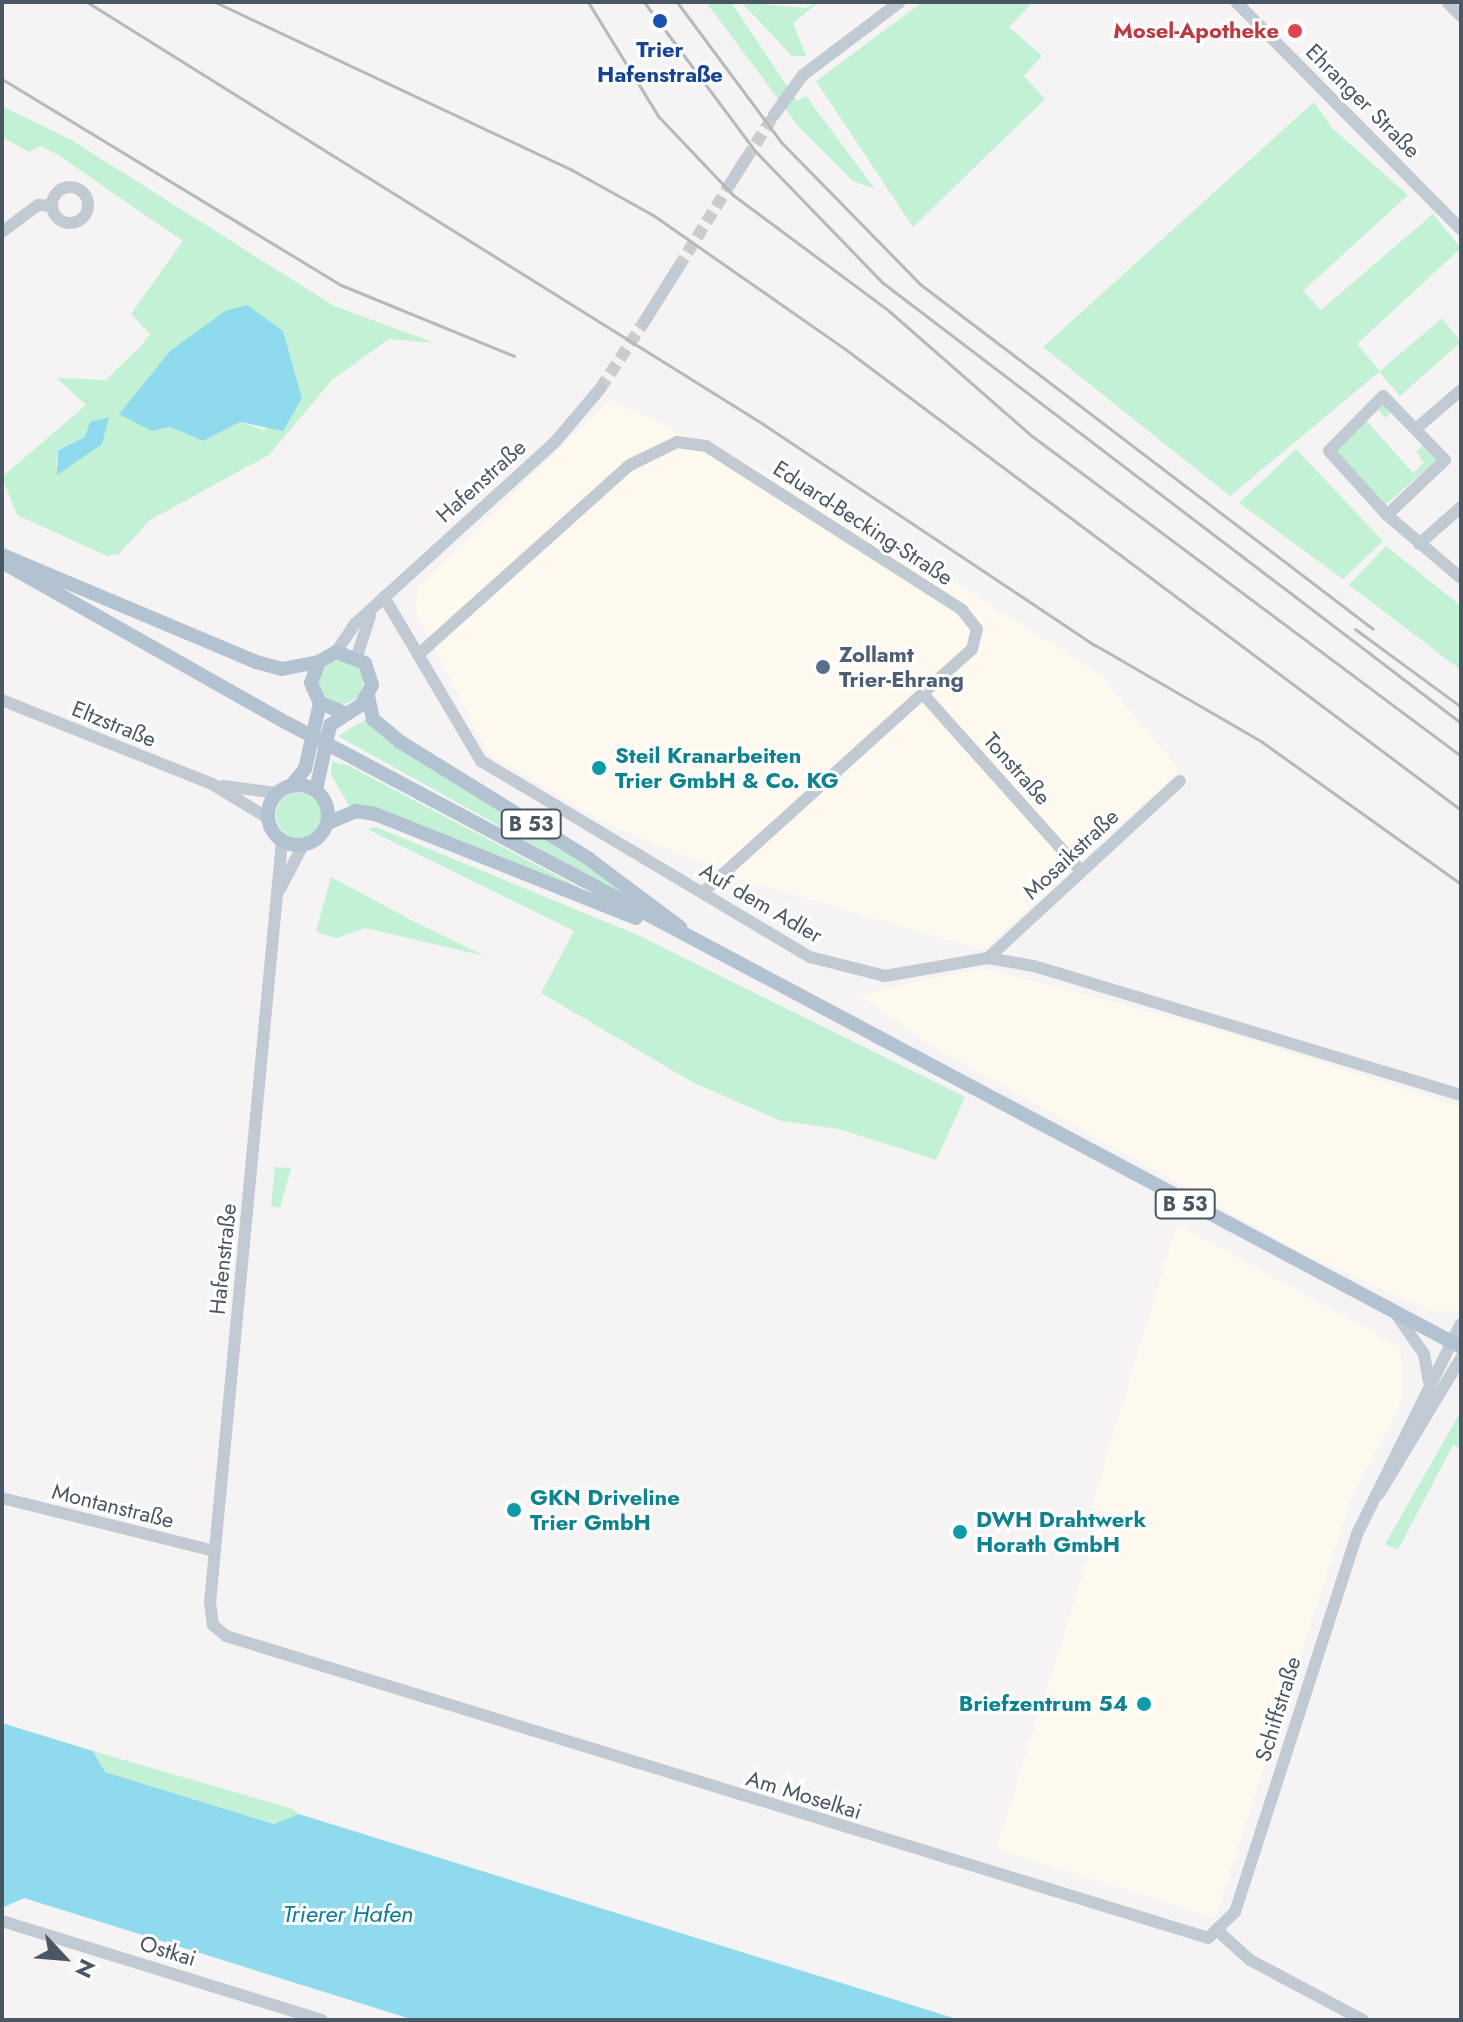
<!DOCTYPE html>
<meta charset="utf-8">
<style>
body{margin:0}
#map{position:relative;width:1463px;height:2022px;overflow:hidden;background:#f5f3f3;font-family:Jost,sans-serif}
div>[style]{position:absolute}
.commercial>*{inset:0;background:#fdf9ef}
.green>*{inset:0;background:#c3f1d5}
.round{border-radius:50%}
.water>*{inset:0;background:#90daee}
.minor-tunnel>*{height:12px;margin-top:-6px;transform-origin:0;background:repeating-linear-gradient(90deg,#caccce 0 12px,transparent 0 18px)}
.minor>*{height:12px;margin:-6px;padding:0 6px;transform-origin:6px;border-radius:6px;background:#c1cad2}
.minor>.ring{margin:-6px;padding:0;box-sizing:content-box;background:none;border:12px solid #c1cad2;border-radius:50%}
.major>*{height:14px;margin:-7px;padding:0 7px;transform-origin:7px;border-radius:7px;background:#b3c2d1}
.major>.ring{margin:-7px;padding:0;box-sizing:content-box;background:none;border:14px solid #b3c2d1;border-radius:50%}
.rail>*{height:3px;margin:-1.5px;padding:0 1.5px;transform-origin:1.5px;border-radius:1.5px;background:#b5b8bd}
.major-bridge>*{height:14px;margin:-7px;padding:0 7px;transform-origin:7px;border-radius:7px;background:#b3c2d1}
.dots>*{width:22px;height:22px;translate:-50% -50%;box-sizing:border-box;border:4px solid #fff;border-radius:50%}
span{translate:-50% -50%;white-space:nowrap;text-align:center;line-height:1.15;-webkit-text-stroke:6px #fff;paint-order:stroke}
.shield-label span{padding:2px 6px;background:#fff;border:2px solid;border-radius:6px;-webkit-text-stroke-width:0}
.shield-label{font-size:20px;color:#4a5661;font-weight:700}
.health-label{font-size:22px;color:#be3a42;font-weight:700}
.right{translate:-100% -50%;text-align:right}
.transit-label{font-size:22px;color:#164399;font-weight:700}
.street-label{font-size:22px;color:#4a5661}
.service-label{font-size:22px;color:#4e5e75;font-weight:700}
.left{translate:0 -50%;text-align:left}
.culture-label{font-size:22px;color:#0d838f;font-weight:700}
.water-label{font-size:24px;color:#0c7c9b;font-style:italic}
.frame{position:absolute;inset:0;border:4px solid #4a5661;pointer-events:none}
.north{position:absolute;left:24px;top:1918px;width:80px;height:80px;-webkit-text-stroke:6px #fff;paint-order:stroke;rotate:116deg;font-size:22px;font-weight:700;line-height:32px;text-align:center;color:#4a5661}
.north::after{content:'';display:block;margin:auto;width:28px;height:36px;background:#4a5661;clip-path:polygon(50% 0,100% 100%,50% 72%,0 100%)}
</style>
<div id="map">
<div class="commercial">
<i style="clip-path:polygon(609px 400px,828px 501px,1100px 675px,1180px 770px,983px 950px,742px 879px,609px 825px,488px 754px,414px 608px,420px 585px)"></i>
<i style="clip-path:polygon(982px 968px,1215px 1029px,1461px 1107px,1461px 1311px,1432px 1311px,1302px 1253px,933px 1046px,858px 995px)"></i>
<i style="clip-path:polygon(1177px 1224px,1401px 1348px,1403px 1398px,1350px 1502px,1215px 1918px,996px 1848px,1102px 1514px,1091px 1507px)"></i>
</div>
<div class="green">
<i style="clip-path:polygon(706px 2px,731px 2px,797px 101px,806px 96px,875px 189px,853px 181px,799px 127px)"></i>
<i style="clip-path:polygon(741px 2px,805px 8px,819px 2px,793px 23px,806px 56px,792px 56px)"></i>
<i style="clip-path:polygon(923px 2px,1033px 2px,1009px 27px,1042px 56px,1024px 76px,1045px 99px,913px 227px,816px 81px)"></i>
<i style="clip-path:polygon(1314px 102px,1332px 128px,1408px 195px,1303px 291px,1321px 310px,1433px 214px,1461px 248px,1357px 344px,1380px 371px,1442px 318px,1461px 342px,1400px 396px,1379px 372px,1230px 496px,1043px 347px)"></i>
<i style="clip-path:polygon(evenodd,2px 106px,73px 141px,334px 306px,435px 343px,389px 339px,332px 380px,269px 455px,150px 520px,119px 554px,107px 556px,17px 515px,2px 477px,86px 405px,57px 378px,106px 380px,141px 346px,150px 334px,131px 314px,183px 241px,58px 155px,41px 146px,29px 152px,2px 137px,2px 106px,225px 311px,283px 331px,302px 398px,264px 430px,240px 422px,203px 441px,170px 427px,155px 370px,225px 311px,2px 106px,85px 437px,93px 445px,56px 466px,58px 449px,85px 437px)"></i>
<i style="clip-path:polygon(1389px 400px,1396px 408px,1385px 418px,1377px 408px,1365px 419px,1413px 473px,1424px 463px,1416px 452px,1426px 443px,1438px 459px,1385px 505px,1334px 448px,1382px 402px)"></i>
<i style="clip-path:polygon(1296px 449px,1383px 541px,1343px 579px,1239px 503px)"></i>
<i style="clip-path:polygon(1386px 546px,1461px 606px,1461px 670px,1349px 585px)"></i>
<i class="round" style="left:319px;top:660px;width:44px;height:44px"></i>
<i style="clip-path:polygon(368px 718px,629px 893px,627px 897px,338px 736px)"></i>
<i style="clip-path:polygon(332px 761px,349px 766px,601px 899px,350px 807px,331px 775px)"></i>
<i class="round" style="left:276px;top:792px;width:46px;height:46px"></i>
<i style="clip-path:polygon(376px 827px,640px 936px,965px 1097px,936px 1160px,839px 1129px,781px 1121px,694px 1083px,541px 993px,574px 931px,367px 829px)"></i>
<i style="clip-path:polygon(331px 877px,411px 920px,485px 956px,365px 928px,337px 938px,316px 932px)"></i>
<i style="clip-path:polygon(275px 1167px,291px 1168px,280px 1208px,271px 1206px)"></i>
<i style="clip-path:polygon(1461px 1411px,1461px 1449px,1453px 1445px,1398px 1550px,1385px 1544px)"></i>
<i style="clip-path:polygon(93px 1751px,293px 1809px,299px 1814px,275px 1824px,105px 1772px)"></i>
</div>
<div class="water">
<i style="clip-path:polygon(247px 305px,283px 331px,302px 398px,283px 431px,240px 422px,203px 441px,170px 427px,152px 431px,119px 414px,170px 351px,225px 311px)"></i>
<i style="clip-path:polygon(109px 417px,102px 444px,57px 475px,58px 450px,85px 437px,90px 422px)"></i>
<i style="clip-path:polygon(2px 1723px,93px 1751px,105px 1772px,274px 1824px,299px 1814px,960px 2020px,414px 2020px,24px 1898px,2px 1908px)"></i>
</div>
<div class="minor-tunnel">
<i style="left:746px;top:159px;width:52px;rotate:-57.5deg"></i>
<i style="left:678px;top:268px;width:102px;rotate:-58.2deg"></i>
<i style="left:600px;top:389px;width:80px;rotate:-56.7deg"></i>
</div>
<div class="minor">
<i style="left:1236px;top:2px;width:320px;rotate:45.3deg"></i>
<i style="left:1447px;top:2px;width:20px;rotate:45deg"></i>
<i style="left:774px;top:115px;width:49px;rotate:-54.1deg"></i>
<i style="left:803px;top:75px;width:121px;rotate:-37deg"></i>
<i style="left:732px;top:181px;width:26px;rotate:-58deg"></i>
<i class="ring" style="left:52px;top:187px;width:24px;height:24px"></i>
<i style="left:2px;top:232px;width:45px;rotate:-36.9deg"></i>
<i style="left:38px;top:205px;width:14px;rotate:4deg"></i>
<i style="left:644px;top:322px;width:64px;rotate:-57.8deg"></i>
<i style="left:1383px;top:396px;width:89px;rotate:45.9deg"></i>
<i style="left:1445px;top:460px;width:80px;rotate:136.5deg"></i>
<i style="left:1387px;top:515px;width:86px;rotate:-132.2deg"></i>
<i style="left:1329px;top:451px;width:77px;rotate:-45.5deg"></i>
<i style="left:1418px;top:427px;width:57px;rotate:-40.7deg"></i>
<i style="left:1387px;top:515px;width:97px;rotate:40.4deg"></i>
<i style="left:1419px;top:544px;width:56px;rotate:-41.4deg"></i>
<i style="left:384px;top:597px;width:191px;rotate:59.4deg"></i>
<i style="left:481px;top:761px;width:383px;rotate:30.8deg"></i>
<i style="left:810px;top:957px;width:77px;rotate:14.2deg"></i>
<i style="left:885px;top:976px;width:105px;rotate:-9.9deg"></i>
<i style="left:988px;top:958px;width:47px;rotate:9.9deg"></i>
<i style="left:1034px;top:966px;width:446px;rotate:16.8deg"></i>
<i style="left:336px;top:652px;width:34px;rotate:-56deg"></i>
<i style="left:355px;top:624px;width:270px;rotate:-42.3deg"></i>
<i style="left:555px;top:442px;width:70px;rotate:-49.7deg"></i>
<i style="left:419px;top:654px;width:283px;rotate:-41.9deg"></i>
<i style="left:630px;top:465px;width:52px;rotate:-26.1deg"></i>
<i style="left:677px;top:442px;width:29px;rotate:8deg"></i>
<i style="left:706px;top:446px;width:304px;rotate:32.6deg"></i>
<i style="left:962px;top:610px;width:24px;rotate:52deg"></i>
<i style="left:977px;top:629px;width:21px;rotate:104deg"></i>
<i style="left:972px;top:649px;width:363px;rotate:137.9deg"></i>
<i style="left:357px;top:656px;width:42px;rotate:-72deg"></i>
<i style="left:923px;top:694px;width:237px;rotate:48.2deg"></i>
<i style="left:2px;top:700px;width:226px;rotate:21.8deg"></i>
<i style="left:212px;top:784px;width:66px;rotate:31.3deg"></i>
<i style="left:223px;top:786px;width:55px;rotate:7.3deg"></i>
<i style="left:282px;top:841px;width:764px;rotate:95.4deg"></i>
<i style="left:210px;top:1602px;width:23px;rotate:83deg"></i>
<i style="left:213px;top:1625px;width:17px;rotate:40deg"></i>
<i style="left:226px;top:1636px;width:1027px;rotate:17.09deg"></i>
<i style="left:1208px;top:1938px;width:37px;rotate:-44deg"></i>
<i style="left:1235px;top:1912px;width:397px;rotate:-72.1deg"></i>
<i style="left:1357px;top:1534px;width:234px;rotate:-63.7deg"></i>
<i style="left:280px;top:889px;width:50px;rotate:-62.4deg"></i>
<i style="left:988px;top:958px;width:261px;rotate:-42.7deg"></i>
<i style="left:1396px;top:1314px;width:49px;rotate:55deg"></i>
<i style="left:1424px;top:1354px;width:27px;rotate:80deg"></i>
<i style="left:1379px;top:1494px;width:159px;rotate:-58.9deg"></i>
<i style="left:2px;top:1498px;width:219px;rotate:14deg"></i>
<i style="left:2px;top:1921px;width:335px;rotate:17.2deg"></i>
<i style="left:1220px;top:1933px;width:40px;rotate:42deg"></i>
<i style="left:1250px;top:1960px;width:128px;rotate:28deg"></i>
</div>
<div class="major">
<i style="left:2px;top:555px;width:276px;rotate:22.8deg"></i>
<i style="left:256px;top:662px;width:27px;rotate:15deg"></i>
<i style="left:282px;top:669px;width:38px;rotate:-11deg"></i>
<i style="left:2px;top:562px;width:327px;rotate:29.5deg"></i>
<i style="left:368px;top:696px;width:24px;rotate:78deg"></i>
<i style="left:373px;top:719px;width:34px;rotate:40deg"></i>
<i style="left:399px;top:741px;width:224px;rotate:31.8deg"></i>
<i style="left:589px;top:859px;width:114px;rotate:36.8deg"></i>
<i style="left:350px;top:756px;width:1258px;rotate:28.01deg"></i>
<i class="ring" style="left:268px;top:785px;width:46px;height:46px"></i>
<i style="left:291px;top:786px;width:22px;rotate:-51deg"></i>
<i style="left:305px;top:769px;width:68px;rotate:-77.2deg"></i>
<i style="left:316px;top:790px;width:66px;rotate:-77.8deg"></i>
<i style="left:330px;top:725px;width:37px;rotate:-33deg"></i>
<i style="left:361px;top:705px;width:23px;rotate:-61deg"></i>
<i style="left:372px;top:685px;width:23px;rotate:-108deg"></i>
<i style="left:365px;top:663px;width:31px;rotate:-159deg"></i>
<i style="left:336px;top:652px;width:20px;rotate:150deg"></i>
<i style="left:319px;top:662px;width:22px;rotate:111deg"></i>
<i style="left:311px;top:683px;width:22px;rotate:66deg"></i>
<i style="left:320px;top:703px;width:24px;rotate:22deg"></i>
<i style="left:328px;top:823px;width:30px;rotate:-23deg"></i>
<i style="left:356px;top:811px;width:19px;rotate:9deg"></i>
<i style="left:375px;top:814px;width:281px;rotate:21.7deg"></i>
</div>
<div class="rail">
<i style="left:87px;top:2px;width:797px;rotate:31.97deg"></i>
<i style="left:763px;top:424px;width:399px;rotate:33.7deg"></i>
<i style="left:1095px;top:645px;width:193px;rotate:30.1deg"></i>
<i style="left:1262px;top:742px;width:244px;rotate:35.5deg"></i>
<i style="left:215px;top:2px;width:395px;rotate:25.2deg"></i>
<i style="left:572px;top:170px;width:93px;rotate:29.1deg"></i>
<i style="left:653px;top:215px;width:234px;rotate:34.9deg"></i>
<i style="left:845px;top:349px;width:769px;rotate:36.81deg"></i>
<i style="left:588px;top:2px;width:134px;rotate:58.4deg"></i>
<i style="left:658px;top:116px;width:109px;rotate:46.5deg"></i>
<i style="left:733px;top:195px;width:194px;rotate:36.6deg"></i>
<i style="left:889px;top:311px;width:190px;rotate:41.2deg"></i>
<i style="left:1032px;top:436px;width:535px;rotate:36.72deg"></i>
<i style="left:644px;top:2px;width:186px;rotate:53.3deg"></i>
<i style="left:755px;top:151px;width:184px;rotate:45.9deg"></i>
<i style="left:883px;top:283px;width:726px;rotate:37.28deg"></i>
<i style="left:677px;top:2px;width:174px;rotate:53.4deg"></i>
<i style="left:781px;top:142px;width:199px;rotate:45.6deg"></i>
<i style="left:920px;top:284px;width:569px;rotate:37.29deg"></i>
<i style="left:2px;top:79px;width:397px;rotate:31.3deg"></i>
<i style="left:341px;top:285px;width:187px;rotate:22.3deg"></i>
<i style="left:1355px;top:629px;width:132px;rotate:36.3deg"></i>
</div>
<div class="major-bridge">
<i style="left:287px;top:723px;width:71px;rotate:27.6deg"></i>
</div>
<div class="dots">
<i style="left:660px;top:21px;background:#1a4fb4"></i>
<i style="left:1295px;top:31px;background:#e0444e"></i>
<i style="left:823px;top:667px;background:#5c6f8a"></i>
<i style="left:599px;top:768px;background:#0f9aa8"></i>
<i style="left:514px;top:1510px;background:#0f9aa8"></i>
<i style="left:960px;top:1532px;background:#0f9aa8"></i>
<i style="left:1144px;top:1704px;background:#0f9aa8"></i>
</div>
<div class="shield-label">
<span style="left:531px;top:824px">B 53</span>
<span style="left:1185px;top:1204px">B 53</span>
</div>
<div class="health-label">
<span class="right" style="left:1279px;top:31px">Mosel-Apotheke</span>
</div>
<div class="transit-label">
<span style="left:660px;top:62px">Trier<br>Hafenstraße</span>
</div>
<div class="street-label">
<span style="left:1363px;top:101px;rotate:45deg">Ehranger Straße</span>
<span style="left:481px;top:481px;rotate:-42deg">Hafenstraße</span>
<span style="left:863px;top:523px;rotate:33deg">Eduard-Becking-Straße</span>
<span style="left:114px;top:724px;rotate:22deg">Eltzstraße</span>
<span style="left:1017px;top:769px;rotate:48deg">Tonstraße</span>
<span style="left:1071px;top:854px;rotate:-43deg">Mosaikstraße</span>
<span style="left:761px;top:903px;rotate:30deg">Auf dem Adler</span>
<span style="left:223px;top:1259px;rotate:-84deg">Hafenstraße</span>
<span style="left:113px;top:1506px;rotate:14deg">Montanstraße</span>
<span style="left:1278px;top:1709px;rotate:-73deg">Schiffstraße</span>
<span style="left:804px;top:1795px;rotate:17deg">Am Moselkai</span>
<span style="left:168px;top:1951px;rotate:17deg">Ostkai</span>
</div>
<div class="service-label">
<span class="left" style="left:839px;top:667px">Zollamt<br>Trier-Ehrang</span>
</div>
<div class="culture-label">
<span class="left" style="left:615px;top:768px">Steil Kranarbeiten<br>Trier GmbH &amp; Co. KG</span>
<span class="left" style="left:530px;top:1510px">GKN Driveline<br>Trier GmbH</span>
<span class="left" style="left:976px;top:1532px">DWH Drahtwerk<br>Horath GmbH</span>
<span class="right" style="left:1128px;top:1704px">Briefzentrum 54</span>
</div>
<div class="water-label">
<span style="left:348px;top:1914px">Trierer Hafen</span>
</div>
<div class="frame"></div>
<div class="north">N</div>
</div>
